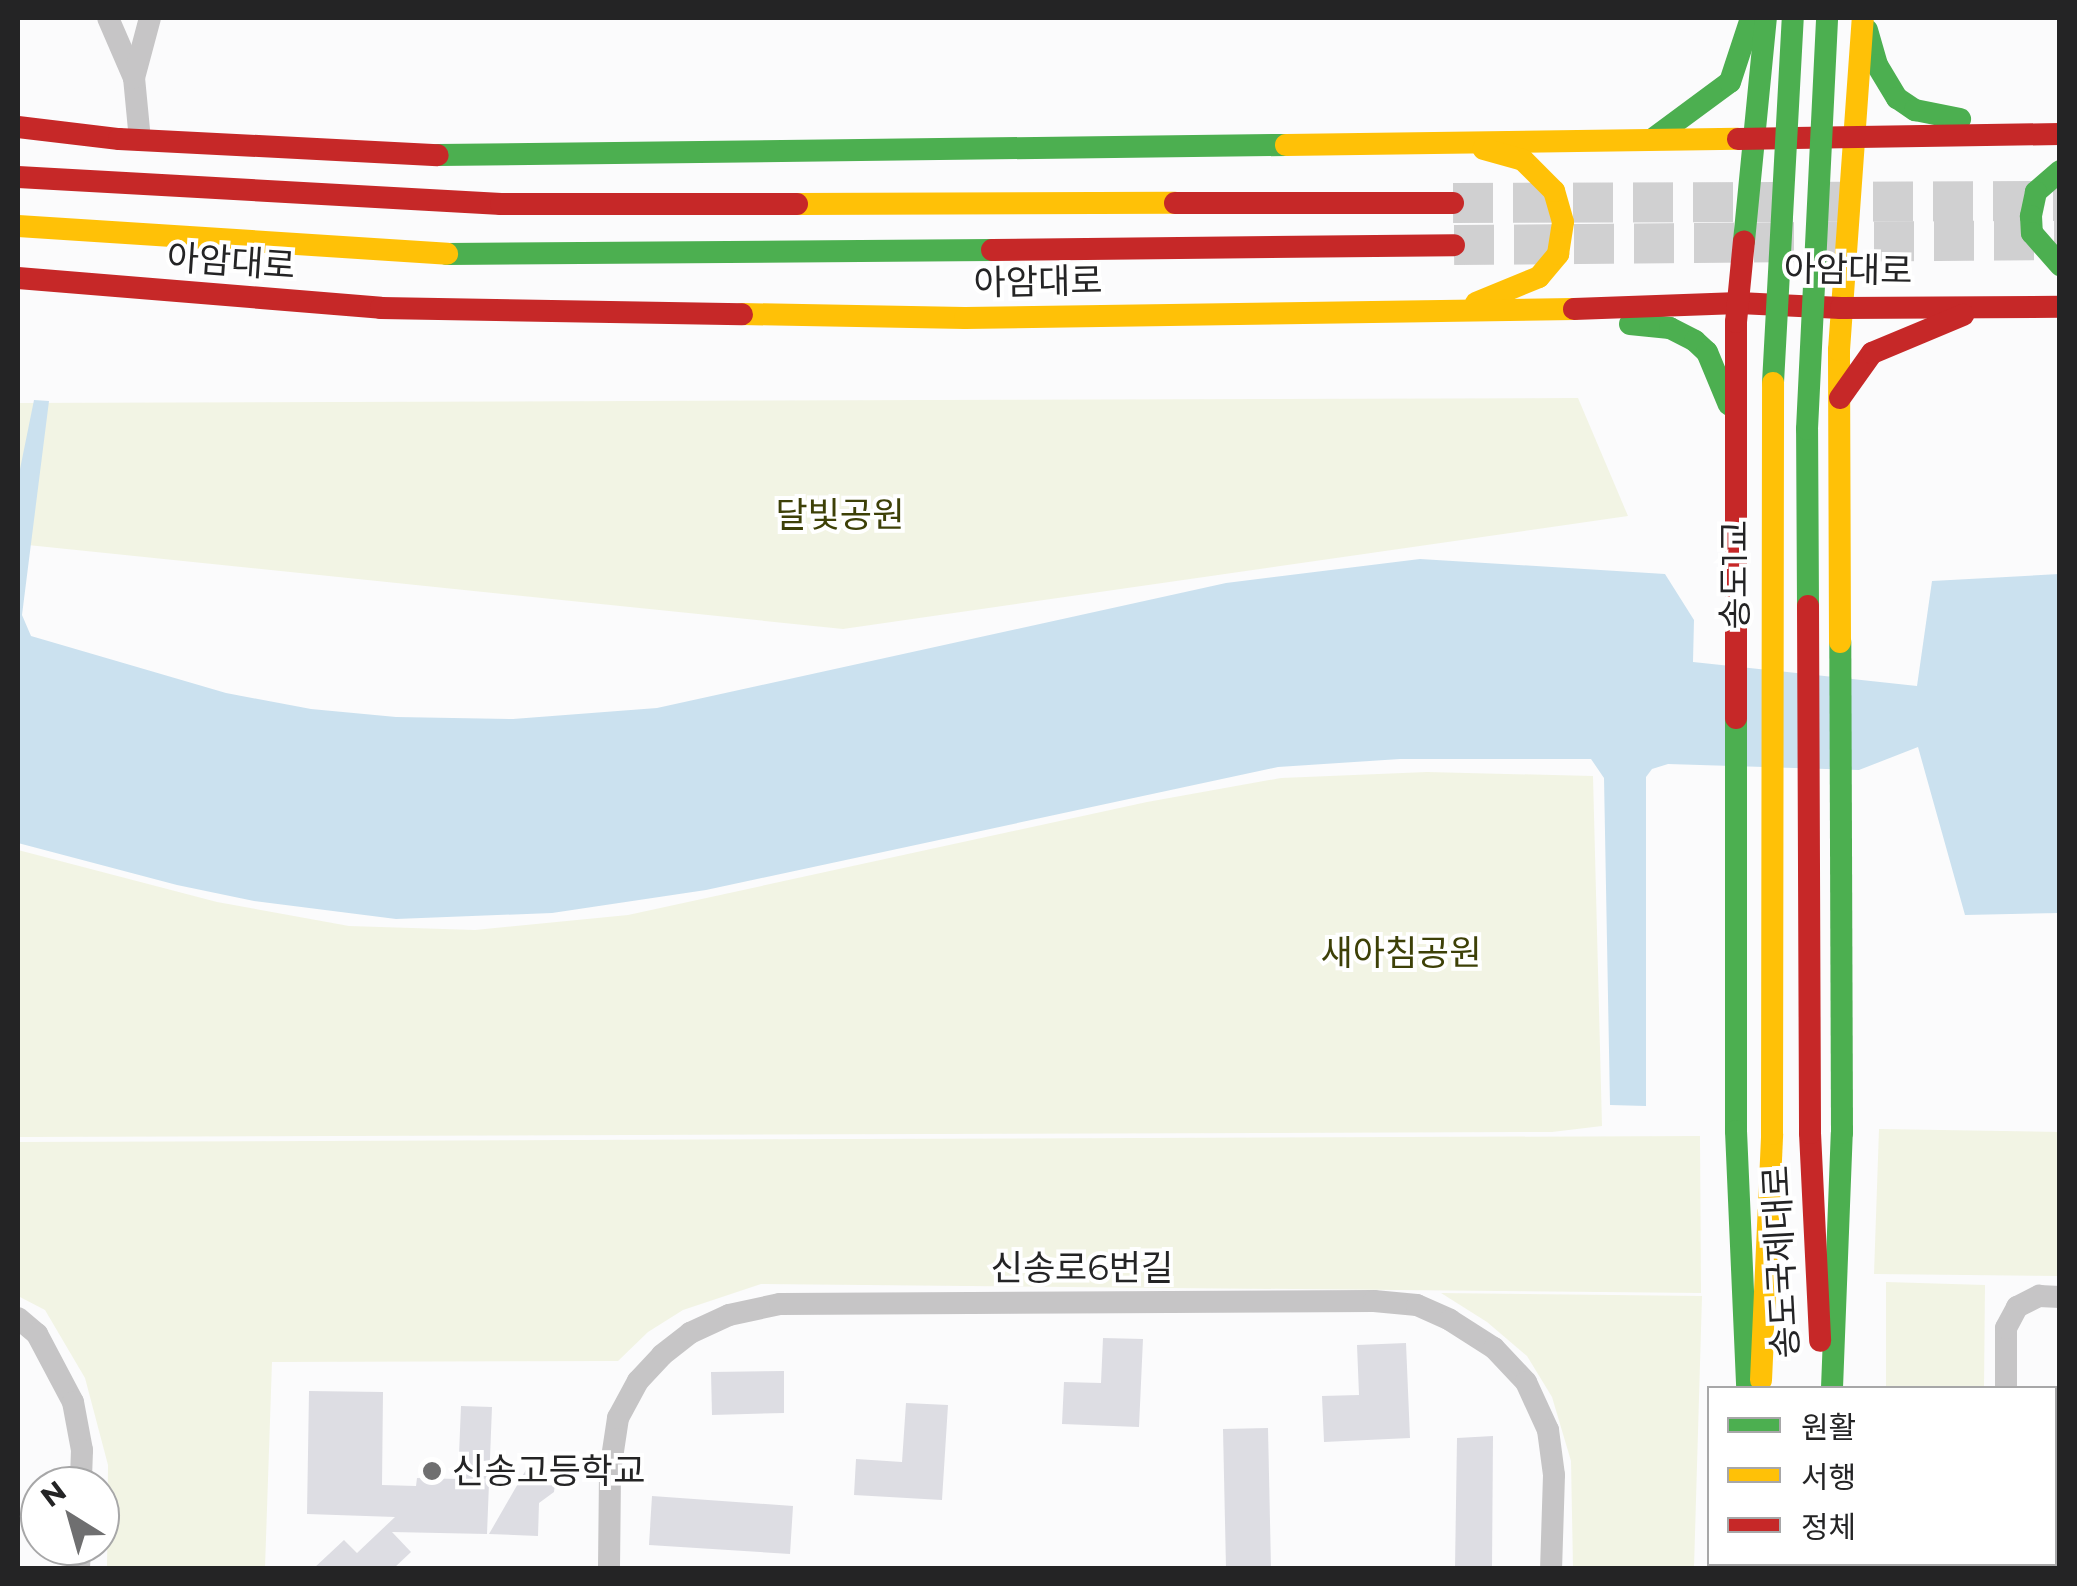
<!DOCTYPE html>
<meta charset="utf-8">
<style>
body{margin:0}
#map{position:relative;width:2077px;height:1586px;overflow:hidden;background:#fbfbfc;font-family:Montserrat,"Noto Sans KR",sans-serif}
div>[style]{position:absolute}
.green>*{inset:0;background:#f2f4e4}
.water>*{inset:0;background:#cbe1ef}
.building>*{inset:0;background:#dddde3}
.highway-tunnel>*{height:40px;margin-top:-20px;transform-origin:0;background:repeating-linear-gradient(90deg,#d0d0d1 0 40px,transparent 0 60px)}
.street>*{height:22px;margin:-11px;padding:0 11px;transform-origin:11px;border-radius:11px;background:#c6c5c6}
.fast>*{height:22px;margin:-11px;padding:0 11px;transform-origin:11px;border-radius:11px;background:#4caf50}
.slow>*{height:22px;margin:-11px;padding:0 11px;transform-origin:11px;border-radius:11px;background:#ffc107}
.jam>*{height:22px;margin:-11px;padding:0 11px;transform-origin:11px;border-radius:11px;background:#c62828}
.fast-bridge>*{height:22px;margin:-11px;padding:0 11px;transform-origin:11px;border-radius:11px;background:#4caf50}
.slow-bridge>*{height:22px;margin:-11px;padding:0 11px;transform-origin:11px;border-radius:11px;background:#ffc107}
.jam-bridge>*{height:22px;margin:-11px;padding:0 11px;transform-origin:11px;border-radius:11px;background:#c62828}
.dots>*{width:28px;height:28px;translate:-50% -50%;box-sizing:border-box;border:5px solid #fff;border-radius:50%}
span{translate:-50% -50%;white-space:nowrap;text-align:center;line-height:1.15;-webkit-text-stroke:8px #fff;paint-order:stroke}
.street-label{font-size:35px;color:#242425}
.park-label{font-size:35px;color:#3d4007}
.poi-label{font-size:35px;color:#242425}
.left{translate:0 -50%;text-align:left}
.frame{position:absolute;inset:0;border:20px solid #242425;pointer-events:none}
.legend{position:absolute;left:1707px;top:1386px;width:350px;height:180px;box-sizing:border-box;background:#fff;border:2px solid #a7a7a8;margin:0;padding:12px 18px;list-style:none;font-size:30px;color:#242425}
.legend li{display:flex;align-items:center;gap:20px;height:50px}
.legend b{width:50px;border:2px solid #a7a7a8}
.north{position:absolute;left:20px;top:1466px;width:100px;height:100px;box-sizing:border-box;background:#fff;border:2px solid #a7a7a8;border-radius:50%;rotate:323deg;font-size:28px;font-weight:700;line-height:40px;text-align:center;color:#242425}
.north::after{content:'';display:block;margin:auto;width:35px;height:45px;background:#6f6f70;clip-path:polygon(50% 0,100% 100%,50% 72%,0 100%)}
</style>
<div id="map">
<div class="green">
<i style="clip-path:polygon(1578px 398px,1628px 516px,843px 629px,18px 544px,18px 403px)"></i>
<i style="clip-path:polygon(1427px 772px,1593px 776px,1602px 1126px,1552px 1132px,18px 1137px,18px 850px,217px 902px,349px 926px,475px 930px,628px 915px,1147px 802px,1281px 778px)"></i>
<i style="clip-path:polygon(1879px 1129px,2059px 1132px,2059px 1276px,1874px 1274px)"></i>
<i style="clip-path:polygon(1700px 1136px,1701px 1293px,761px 1284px,683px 1310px,648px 1332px,618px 1361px,272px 1362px,265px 1568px,107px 1568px,108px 1465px,85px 1378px,45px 1310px,18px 1296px,18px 1142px)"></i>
<i style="clip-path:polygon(1886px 1282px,1985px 1285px,1984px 1388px,1886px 1388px)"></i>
<i style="clip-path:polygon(1441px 1293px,1702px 1296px,1694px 1568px,1573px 1568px,1571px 1461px,1552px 1397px,1527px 1356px,1487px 1322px)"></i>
</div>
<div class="water">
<i style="clip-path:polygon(34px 400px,49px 401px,22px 615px,31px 636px,226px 693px,311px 709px,396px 717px,513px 719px,657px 708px,1226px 583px,1420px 559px,1665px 574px,1694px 620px,1693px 662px,1917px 686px,1932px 581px,2059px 574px,2059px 913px,1965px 915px,1918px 747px,1859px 770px,1668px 764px,1652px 769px,1646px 777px,1646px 1106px,1610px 1105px,1604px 778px,1591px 759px,1400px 759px,1278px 767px,706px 890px,552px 913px,396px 919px,254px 901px,177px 885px,18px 843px,18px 479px)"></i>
</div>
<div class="building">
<i style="clip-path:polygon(1103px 1338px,1143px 1339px,1139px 1427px,1062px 1424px,1064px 1382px,1101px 1383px)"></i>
<i style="clip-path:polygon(1406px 1343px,1410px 1438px,1324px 1442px,1322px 1396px,1359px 1395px,1357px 1345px)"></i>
<i style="clip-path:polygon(784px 1371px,784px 1413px,712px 1415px,711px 1372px)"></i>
<i style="clip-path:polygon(309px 1391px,383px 1392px,382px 1485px,416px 1486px,417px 1478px,458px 1479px,461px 1406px,492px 1407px,487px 1534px,392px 1532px,411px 1552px,394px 1568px,314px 1568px,344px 1540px,357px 1553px,395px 1517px,307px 1514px)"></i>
<i style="clip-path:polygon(906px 1403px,948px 1405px,942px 1500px,854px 1495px,856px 1459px,902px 1462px)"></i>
<i style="clip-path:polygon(1268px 1428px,1271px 1568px,1226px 1568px,1223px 1429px)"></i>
<i style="clip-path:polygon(1493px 1436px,1492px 1568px,1455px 1568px,1457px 1438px)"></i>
<i style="clip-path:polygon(527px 1468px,544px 1468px,555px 1483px,554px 1492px,539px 1503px,538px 1536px,489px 1534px)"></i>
<i style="clip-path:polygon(652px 1496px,793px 1506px,790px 1554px,649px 1545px)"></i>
</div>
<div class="highway-tunnel">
<i style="left:1453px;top:203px;width:607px;rotate:-0.19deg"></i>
<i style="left:1454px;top:245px;width:606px;rotate:-0.47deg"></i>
</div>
<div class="street">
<i style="left:108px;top:18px;width:65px;rotate:66.6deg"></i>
<i style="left:140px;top:140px;width:62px;rotate:-95.5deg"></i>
<i style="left:134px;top:78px;width:62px;rotate:-75.1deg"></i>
<i style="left:18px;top:1318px;width:25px;rotate:40deg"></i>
<i style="left:37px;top:1334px;width:77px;rotate:62.1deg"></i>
<i style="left:73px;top:1402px;width:49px;rotate:79.4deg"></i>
<i style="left:82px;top:1450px;width:36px;rotate:92deg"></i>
<i style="left:2006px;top:1388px;width:60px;rotate:-90deg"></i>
<i style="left:2006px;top:1328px;width:24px;rotate:-62deg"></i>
<i style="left:2017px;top:1307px;width:25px;rotate:-27deg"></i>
<i style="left:2039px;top:1296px;width:21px;rotate:3deg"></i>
<i style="left:2006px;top:1564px;width:4px;rotate:90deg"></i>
<i style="left:79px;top:1568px;width:22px;rotate:-87deg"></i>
<i style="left:609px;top:1568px;width:97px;rotate:-89.4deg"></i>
<i style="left:610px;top:1471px;width:54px;rotate:-81.4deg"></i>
<i style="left:618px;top:1418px;width:42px;rotate:-61.6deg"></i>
<i style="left:638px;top:1381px;width:35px;rotate:-47deg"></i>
<i style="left:662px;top:1355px;width:36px;rotate:-38deg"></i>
<i style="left:690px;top:1333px;width:43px;rotate:-24.8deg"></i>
<i style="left:729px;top:1315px;width:52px;rotate:-12.2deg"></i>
<i style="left:780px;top:1304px;width:594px;rotate:-0.29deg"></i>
<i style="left:1374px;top:1301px;width:43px;rotate:5.3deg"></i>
<i style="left:1417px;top:1305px;width:36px;rotate:24deg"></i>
<i style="left:1450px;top:1320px;width:52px;rotate:32.5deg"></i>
<i style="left:1494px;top:1348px;width:47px;rotate:46.7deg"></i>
<i style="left:1526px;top:1382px;width:53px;rotate:65.4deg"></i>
<i style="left:1548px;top:1430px;width:45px;rotate:82.4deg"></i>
<i style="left:1554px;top:1475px;width:93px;rotate:91.8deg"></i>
</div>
<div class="fast">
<i style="left:1867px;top:30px;width:36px;rotate:74deg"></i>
<i style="left:1877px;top:65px;width:39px;rotate:59deg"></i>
<i style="left:1897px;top:98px;width:22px;rotate:34deg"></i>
<i style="left:1915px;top:110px;width:46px;rotate:11.3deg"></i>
<i style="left:1654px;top:138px;width:94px;rotate:-36.4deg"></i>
<i style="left:1730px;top:82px;width:67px;rotate:-71.8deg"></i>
<i style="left:438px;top:155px;width:848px;rotate:-0.68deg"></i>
<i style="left:2060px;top:171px;width:32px;rotate:139deg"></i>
<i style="left:2036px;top:192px;width:25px;rotate:102deg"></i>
<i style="left:2031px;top:216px;width:17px;rotate:87deg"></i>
<i style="left:2032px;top:233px;width:43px;rotate:48.8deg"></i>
<i style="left:1744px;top:241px;width:224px;rotate:-84.4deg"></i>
<i style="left:447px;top:254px;width:545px;rotate:-0.42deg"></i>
<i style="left:1630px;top:324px;width:40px;rotate:5.7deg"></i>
<i style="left:1670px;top:328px;width:28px;rotate:27deg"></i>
<i style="left:1695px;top:341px;width:16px;rotate:43deg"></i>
<i style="left:1707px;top:352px;width:57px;rotate:67.5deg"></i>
<i style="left:1736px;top:718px;width:413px;rotate:90deg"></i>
<i style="left:1736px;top:1131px;width:257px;rotate:87.5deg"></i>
<i style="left:1832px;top:1388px;width:255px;rotate:-87.8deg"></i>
<i style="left:1842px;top:1133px;width:491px;rotate:-90.2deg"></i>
</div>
<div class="slow">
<i style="left:1286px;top:145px;width:452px;rotate:-0.8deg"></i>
<i style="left:797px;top:204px;width:378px;rotate:-0.2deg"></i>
<i style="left:18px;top:226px;width:430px;rotate:3.7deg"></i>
<i style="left:1476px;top:303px;width:68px;rotate:-22.4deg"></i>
<i style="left:1539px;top:277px;width:30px;rotate:-50deg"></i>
<i style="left:1558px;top:254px;width:32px;rotate:-81deg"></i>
<i style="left:1563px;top:222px;width:32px;rotate:-106deg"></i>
<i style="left:1554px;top:191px;width:44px;rotate:-135deg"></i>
<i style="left:1523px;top:160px;width:41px;rotate:-164.2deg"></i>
<i style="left:742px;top:314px;width:223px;rotate:1deg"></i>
<i style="left:965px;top:318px;width:609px;rotate:-0.85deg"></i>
<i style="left:1840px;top:642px;width:292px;rotate:-90.2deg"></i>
<i style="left:1839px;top:350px;width:333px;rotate:-85.9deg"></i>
<i style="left:1761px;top:1380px;width:246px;rotate:-87.4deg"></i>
<i style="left:1824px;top:1564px;width:4px;rotate:90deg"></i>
</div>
<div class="jam">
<i style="left:18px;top:127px;width:102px;rotate:6.8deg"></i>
<i style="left:119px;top:139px;width:319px;rotate:2.9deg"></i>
<i style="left:1738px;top:139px;width:322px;rotate:-0.9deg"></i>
<i style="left:18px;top:177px;width:484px;rotate:3.2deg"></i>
<i style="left:501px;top:204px;width:296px"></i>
<i style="left:1175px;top:203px;width:278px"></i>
<i style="left:992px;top:250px;width:462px;rotate:-0.6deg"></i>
<i style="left:18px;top:278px;width:364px;rotate:4.7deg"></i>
<i style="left:381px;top:308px;width:361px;rotate:1deg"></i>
<i style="left:1574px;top:309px;width:165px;rotate:-2.1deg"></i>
<i style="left:1739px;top:303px;width:102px;rotate:2.8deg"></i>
<i style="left:1841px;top:308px;width:219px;rotate:-0.3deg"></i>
<i style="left:1840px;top:398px;width:55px;rotate:-54.6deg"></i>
<i style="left:1872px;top:353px;width:99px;rotate:-22.7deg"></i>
<i style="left:1736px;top:718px;width:396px;rotate:-90deg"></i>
<i style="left:1736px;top:322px;width:81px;rotate:-84.4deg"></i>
<i style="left:1810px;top:1133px;width:208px;rotate:87.2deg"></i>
<i style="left:1753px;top:1564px;width:4px;rotate:90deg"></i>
</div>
<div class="fast-bridge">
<i style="left:1773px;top:383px;width:366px;rotate:-86.9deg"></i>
<i style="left:1808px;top:606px;width:177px;rotate:-90.3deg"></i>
<i style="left:1807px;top:429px;width:411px;rotate:-87.2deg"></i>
</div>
<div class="slow-bridge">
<i style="left:1772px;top:1134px;width:751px;rotate:-89.92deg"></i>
</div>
<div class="jam-bridge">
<i style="left:1808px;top:606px;width:527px;rotate:89.78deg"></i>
</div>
<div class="dots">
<i style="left:432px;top:1471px;background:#6f6f70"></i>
</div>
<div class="street-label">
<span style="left:231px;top:262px;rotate:4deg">아암대로</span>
<span style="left:1848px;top:270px;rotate:1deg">아암대로</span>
<span style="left:1038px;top:282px;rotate:-1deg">아암대로</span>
<span style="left:1735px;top:575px;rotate:-90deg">송도1교</span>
<span style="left:1781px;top:1262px;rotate:-93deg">송도국제대로</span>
<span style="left:1082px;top:1268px">신송로6번길</span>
</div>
<div class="park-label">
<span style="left:840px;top:515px">달빛공원</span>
<span style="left:1401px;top:953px">새아침공원</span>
</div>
<div class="poi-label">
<span class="left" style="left:452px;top:1471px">신송고등학교</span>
</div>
<div class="frame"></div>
<ul class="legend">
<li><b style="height:12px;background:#4caf50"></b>원활</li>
<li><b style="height:12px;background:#ffc107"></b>서행</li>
<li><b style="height:12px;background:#c62828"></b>정체</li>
</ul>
<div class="north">N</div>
</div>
